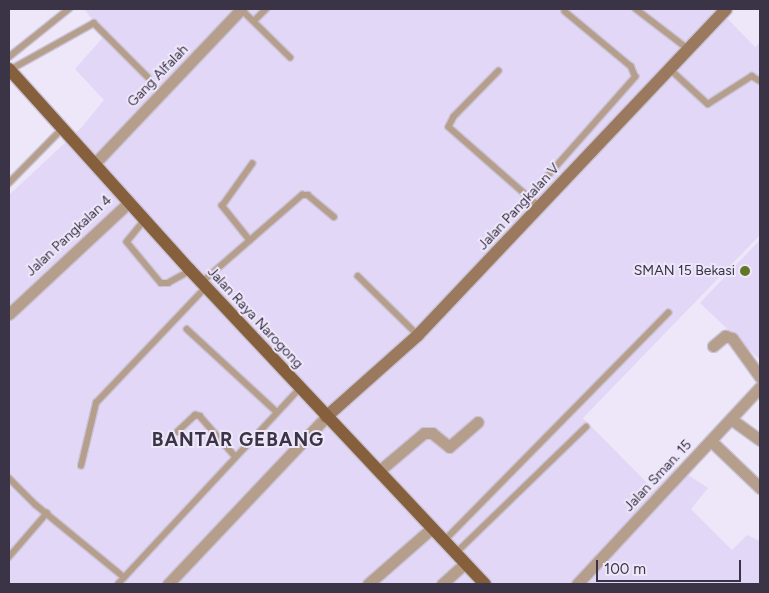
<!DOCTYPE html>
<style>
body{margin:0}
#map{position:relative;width:769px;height:593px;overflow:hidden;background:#ede7f9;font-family:Figtree,sans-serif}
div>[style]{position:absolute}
.built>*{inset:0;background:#e2d7f7}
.roads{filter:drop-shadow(1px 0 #c9c3d5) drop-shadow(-1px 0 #c9c3d5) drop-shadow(0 1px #c9c3d5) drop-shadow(0 -1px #c9c3d5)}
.lane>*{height:5.5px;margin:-2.75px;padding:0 2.75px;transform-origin:2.75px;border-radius:2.75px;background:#b59e8c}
.street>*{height:11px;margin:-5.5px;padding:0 5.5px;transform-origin:5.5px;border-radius:5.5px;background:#b59e8c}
.secondary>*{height:12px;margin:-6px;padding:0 6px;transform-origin:6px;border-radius:6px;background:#9a795e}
.primary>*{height:12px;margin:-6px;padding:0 6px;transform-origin:6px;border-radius:6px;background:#865f3d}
.dots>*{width:14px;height:14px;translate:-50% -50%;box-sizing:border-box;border:2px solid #ede7f9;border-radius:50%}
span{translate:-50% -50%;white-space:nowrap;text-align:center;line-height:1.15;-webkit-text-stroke:4px #ede7f9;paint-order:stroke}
.street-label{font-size:14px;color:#3b3446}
.poi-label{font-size:14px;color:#3b3446}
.right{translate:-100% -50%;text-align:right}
.district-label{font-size:19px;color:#3b3446;font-weight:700;letter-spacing:1px}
.frame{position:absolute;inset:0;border:10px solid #3b3446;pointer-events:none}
.scale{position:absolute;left:596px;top:560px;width:145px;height:22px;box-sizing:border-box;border:2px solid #3b3446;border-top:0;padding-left:6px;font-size:15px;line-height:18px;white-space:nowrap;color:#3b3446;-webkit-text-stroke:4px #ede7f9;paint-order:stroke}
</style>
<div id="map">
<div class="built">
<i style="clip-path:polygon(84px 9px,718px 9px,755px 47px,760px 42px,760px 235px,583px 418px,654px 490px,676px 467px,708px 488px,691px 509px,732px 550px,747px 535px,760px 541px,760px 584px,9px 584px,9px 195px,82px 127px,104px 100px,75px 69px,105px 35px)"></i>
<i style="clip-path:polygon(760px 240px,760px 360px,700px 303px)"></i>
</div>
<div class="roads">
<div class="lane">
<i style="left:241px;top:9px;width:69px;rotate:44.4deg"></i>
<i style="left:636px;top:9px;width:64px;rotate:37.4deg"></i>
<i style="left:254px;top:21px;width:17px;rotate:-45deg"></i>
<i style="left:9px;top:57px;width:77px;rotate:-38.7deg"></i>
<i style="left:669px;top:68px;width:53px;rotate:42.7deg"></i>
<i style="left:708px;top:104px;width:52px;rotate:-32.5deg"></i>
<i style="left:752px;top:76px;width:9px;rotate:32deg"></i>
<i style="left:10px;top:70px;width:96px;rotate:-29.2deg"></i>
<i style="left:94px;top:23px;width:76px;rotate:45deg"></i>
<i style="left:499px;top:71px;width:64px;rotate:134.4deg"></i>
<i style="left:454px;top:117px;width:11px;rotate:117deg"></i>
<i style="left:449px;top:127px;width:121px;rotate:41.3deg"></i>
<i style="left:9px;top:183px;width:77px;rotate:-45.5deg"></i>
<i style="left:528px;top:198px;width:162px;rotate:-48.5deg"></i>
<i style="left:635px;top:77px;width:11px;rotate:-112deg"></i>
<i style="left:631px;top:67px;width:86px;rotate:-140.2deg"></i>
<i style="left:145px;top:220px;width:28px;rotate:129deg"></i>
<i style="left:127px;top:242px;width:53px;rotate:50.3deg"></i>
<i style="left:161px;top:283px;width:7px"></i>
<i style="left:168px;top:283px;width:25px;rotate:-29deg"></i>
<i style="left:250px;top:241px;width:45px;rotate:-128.7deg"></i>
<i style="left:222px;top:206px;width:52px;rotate:-54.5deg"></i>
<i style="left:358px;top:276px;width:84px;rotate:44.5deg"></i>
<i style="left:202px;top:282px;width:133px;rotate:-41deg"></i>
<i style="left:302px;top:195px;width:6px"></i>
<i style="left:308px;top:195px;width:34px;rotate:40deg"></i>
<i style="left:187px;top:329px;width:122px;rotate:42.7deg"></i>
<i style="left:177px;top:432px;width:25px;rotate:-43deg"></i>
<i style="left:195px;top:415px;width:5px;rotate:11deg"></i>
<i style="left:200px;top:416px;width:53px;rotate:48.8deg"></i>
<i style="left:81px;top:466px;width:65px;rotate:-76.6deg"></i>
<i style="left:96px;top:403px;width:160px;rotate:-46.5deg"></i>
<i style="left:9px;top:478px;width:38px;rotate:45deg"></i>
<i style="left:36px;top:505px;width:114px;rotate:39.3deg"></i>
<i style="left:444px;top:541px;width:320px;rotate:-45.5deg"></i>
<i style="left:456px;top:553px;width:181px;rotate:-44.1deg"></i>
<i style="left:9px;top:557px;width:58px;rotate:-49.2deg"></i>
<i style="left:118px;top:584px;width:267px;rotate:-47.1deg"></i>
</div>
<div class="street">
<i style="left:96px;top:162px;width:211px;rotate:-46.5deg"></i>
<i style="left:9px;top:314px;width:164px;rotate:-43deg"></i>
<i style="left:713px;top:346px;width:16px;rotate:-40deg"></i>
<i style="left:725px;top:336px;width:7px;rotate:16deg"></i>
<i style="left:732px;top:338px;width:48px;rotate:54.3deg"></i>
<i style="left:731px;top:419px;width:36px;rotate:36deg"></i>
<i style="left:711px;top:441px;width:68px;rotate:43.8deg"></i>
<i style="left:379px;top:471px;width:59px;rotate:-40.2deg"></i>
<i style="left:424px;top:433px;width:8px"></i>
<i style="left:432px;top:433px;width:22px;rotate:39deg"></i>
<i style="left:449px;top:447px;width:38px;rotate:-41deg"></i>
<i style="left:168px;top:584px;width:230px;rotate:-46.6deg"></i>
<i style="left:368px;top:584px;width:85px;rotate:-41.2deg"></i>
<i style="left:442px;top:584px;width:31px;rotate:-42deg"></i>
<i style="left:577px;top:584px;width:269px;rotate:-47.1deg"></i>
</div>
<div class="secondary">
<i style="left:326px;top:417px;width:123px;rotate:-41.7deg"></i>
<i style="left:418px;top:335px;width:448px;rotate:-46.6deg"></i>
</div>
<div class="primary">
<i style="left:9px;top:69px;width:270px;rotate:48deg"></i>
<i style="left:190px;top:270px;width:431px;rotate:46.8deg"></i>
</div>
</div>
<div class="dots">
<i style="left:745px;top:271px;background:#637624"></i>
</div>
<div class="street-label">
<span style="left:158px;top:76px;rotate:-46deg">Gang Alfalah</span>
<span style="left:519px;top:207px;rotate:-47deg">Jalan Pangkalan V</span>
<span style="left:69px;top:236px;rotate:-43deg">Jalan Pangkalan 4</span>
<span style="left:255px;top:318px;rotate:47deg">Jalan Raya Narogong</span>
<span style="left:658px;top:476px;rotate:-47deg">Jalan Sman. 15</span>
</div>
<div class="poi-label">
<span class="right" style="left:735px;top:271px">SMAN 15 Bekasi</span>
</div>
<div class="district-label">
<span style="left:238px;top:440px">BANTAR GEBANG</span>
</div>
<div class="frame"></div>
<div class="scale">100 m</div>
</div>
